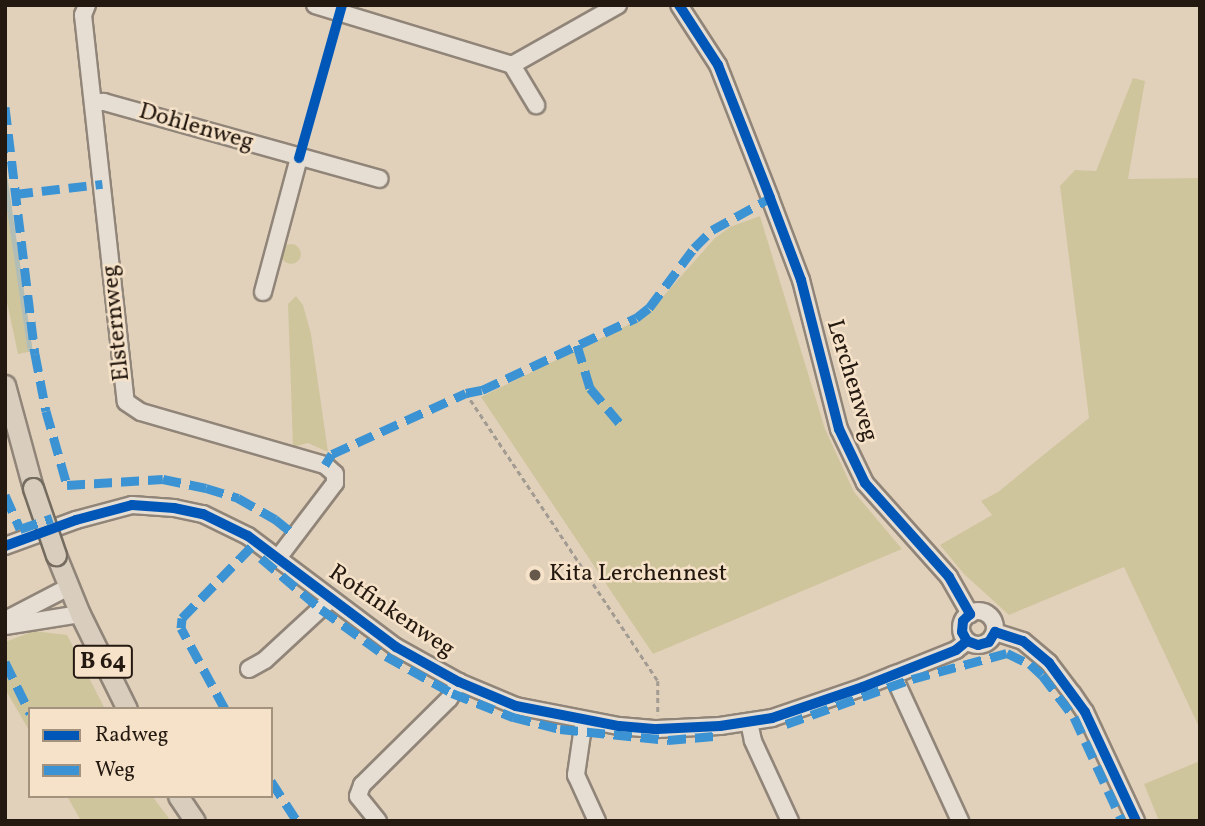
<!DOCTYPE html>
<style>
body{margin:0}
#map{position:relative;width:1205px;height:826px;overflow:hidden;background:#e1d1bb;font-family:Vollkorn,serif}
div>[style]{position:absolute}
.green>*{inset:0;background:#cfc59d}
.round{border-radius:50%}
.stream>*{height:4.5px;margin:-2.25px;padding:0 2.25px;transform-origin:2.25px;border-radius:2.25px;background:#b2beb5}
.path>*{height:2.5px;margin-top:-1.25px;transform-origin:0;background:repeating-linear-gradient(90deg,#a19b91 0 5px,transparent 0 8.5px)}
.roads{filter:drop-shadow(2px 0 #908578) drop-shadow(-2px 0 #908578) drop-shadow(0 2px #908578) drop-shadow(0 -2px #908578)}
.minor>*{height:16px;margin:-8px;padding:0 8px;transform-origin:8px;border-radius:8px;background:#e6ded3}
.minor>.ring{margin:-8px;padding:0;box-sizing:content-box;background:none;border:16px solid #e6ded3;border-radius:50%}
.major>*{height:19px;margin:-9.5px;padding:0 9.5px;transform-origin:9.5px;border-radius:9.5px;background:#d9cebe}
.bridges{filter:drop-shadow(2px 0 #756c60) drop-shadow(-2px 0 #756c60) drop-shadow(0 2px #756c60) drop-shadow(0 -2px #756c60)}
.major-bridge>*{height:19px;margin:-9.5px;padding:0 9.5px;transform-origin:9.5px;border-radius:9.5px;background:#d9cebe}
.quiet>*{height:9px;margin-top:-4.5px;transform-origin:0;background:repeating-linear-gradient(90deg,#3b93d3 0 18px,transparent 0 27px)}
.cycleway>*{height:10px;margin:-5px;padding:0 5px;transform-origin:5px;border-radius:5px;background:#0057b8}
.dots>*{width:19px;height:19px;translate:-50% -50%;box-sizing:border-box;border:4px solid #f6e2c8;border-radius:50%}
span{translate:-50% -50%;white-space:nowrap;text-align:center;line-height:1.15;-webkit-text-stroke:5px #f6e2c8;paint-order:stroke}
.shield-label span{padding:2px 5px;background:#f6e2c8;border:2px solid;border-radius:5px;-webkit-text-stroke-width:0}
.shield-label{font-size:23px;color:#241910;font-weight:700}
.street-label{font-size:24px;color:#241910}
.poi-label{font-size:24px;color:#241910}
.left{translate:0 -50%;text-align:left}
.frame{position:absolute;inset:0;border:7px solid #241910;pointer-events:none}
.legend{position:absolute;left:28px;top:707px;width:245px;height:91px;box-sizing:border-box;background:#f6e2c8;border:2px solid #a2927e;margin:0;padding:9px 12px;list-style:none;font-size:21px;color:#241910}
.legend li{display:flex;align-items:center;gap:14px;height:35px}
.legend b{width:35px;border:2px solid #a2927e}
</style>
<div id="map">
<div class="green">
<i style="clip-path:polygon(1133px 78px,1145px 81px,1128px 179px,1200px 178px,1200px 729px,1124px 567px,1009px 615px,964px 574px,940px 545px,992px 515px,981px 501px,998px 492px,1089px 418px,1060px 186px,1075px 170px,1096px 171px)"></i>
<i style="clip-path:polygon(5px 182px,28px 352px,18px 354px,5px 293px)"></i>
<i style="clip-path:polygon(760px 216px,825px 429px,854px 492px,902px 549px,653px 654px,481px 397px,638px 320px,651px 310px,715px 238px,730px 227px)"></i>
<i class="round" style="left:281px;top:244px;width:20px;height:20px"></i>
<i style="clip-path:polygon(296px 296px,303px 305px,311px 334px,328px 452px,308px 443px,293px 447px,288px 304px)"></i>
<i style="clip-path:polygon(34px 631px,67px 635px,105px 709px,30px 709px,30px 732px,5px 689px,5px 642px)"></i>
<i style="clip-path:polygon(1200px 761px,1200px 821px,1159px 821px,1144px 784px)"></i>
<i style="clip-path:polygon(67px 796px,152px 796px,171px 821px,81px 821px)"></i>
</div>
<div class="stream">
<i style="left:5px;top:178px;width:173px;rotate:81.7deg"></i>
</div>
<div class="path">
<i style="left:466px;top:393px;width:346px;rotate:56.3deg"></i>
<i style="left:658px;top:681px;width:34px;rotate:90deg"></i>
</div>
<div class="roads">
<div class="minor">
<i style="left:87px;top:5px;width:11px;rotate:112deg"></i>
<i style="left:83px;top:15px;width:389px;rotate:83.7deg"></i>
<i style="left:126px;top:402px;width:18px;rotate:34deg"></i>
<i style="left:141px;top:412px;width:191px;rotate:16.1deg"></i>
<i style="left:325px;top:465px;width:13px;rotate:42deg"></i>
<i style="left:335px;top:474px;width:9px;rotate:90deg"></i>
<i style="left:335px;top:483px;width:94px;rotate:127.2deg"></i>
<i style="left:315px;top:5px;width:206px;rotate:16.9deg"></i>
<i style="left:512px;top:65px;width:122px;rotate:-29.5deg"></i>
<i style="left:679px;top:5px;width:72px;rotate:57deg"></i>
<i style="left:718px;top:65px;width:143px;rotate:68.6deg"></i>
<i style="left:770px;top:198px;width:88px;rotate:69.3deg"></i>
<i style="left:801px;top:280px;width:154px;rotate:75.7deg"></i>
<i style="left:839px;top:429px;width:60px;rotate:64.3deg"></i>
<i style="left:865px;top:483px;width:126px;rotate:48.2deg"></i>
<i style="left:949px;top:577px;width:43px;rotate:60.4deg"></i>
<i style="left:512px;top:65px;width:47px;rotate:59deg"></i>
<i style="left:93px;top:102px;width:11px"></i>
<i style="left:104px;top:102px;width:286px;rotate:15.6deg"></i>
<i style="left:263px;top:292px;width:139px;rotate:-75deg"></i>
<i style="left:5px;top:546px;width:76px;rotate:-20.1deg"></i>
<i style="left:76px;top:520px;width:58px;rotate:-15deg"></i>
<i style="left:132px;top:505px;width:42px;rotate:4.1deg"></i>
<i style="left:174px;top:508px;width:30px;rotate:12deg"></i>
<i style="left:203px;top:514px;width:50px;rotate:26.1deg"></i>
<i style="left:248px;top:536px;width:185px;rotate:36.9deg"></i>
<i style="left:396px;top:647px;width:72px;rotate:29.1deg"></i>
<i style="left:459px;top:682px;width:62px;rotate:22.8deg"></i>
<i style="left:516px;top:706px;width:105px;rotate:11deg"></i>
<i style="left:619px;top:726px;width:38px;rotate:5deg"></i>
<i style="left:657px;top:729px;width:63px;rotate:-2.7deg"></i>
<i style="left:720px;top:726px;width:53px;rotate:-8.7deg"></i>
<i style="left:772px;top:718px;width:96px;rotate:-18.8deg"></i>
<i style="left:863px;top:687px;width:100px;rotate:-21.7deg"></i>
<i style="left:956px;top:650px;width:14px;rotate:-39deg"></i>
<i class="ring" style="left:961px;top:611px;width:18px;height:18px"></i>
<i style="left:5px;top:620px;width:72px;rotate:-27.3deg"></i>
<i style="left:5px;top:626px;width:76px;rotate:-9.1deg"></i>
<i style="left:995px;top:632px;width:29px;rotate:18deg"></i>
<i style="left:1023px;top:641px;width:34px;rotate:40deg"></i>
<i style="left:1049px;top:663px;width:38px;rotate:53deg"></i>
<i style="left:1072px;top:693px;width:23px;rotate:56deg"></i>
<i style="left:1085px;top:712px;width:120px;rotate:64.9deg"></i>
<i style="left:249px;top:669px;width:18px;rotate:-29deg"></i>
<i style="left:265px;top:660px;width:90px;rotate:-42.7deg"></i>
<i style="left:893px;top:675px;width:161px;rotate:65.3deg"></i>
<i style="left:584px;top:720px;width:56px;rotate:98.3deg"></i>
<i style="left:576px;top:775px;width:51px;rotate:65.5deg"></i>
<i style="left:749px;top:722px;width:19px;rotate:78deg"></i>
<i style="left:753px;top:741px;width:88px;rotate:65.2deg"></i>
<i style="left:378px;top:821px;width:32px;rotate:-129deg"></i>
<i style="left:358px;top:796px;width:12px;rotate:-70deg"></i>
<i style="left:362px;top:785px;width:122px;rotate:-44.7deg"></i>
<i style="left:449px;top:699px;width:20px;rotate:-60deg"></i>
</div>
<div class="major">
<i style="left:5px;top:385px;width:107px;rotate:74.8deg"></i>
<i style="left:56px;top:555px;width:64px;rotate:67.9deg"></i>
<i style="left:80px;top:614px;width:106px;rotate:63.7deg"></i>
<i style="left:178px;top:796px;width:30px;rotate:56deg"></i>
</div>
</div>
<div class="bridges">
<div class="major-bridge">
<i style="left:33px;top:488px;width:71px;rotate:71.1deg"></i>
</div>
</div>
<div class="quiet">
<i style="left:5px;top:107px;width:249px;rotate:83.1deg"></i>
<i style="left:35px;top:354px;width:58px;rotate:79.1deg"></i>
<i style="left:46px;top:411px;width:77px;rotate:74.2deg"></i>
<i style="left:67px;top:485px;width:96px;rotate:-3.6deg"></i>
<i style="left:163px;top:479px;width:44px;rotate:11.8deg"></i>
<i style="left:206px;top:488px;width:34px;rotate:17deg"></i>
<i style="left:238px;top:498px;width:43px;rotate:29.6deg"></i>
<i style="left:275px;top:519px;width:26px;rotate:39deg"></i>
<i style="left:15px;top:194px;width:88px;rotate:-6.6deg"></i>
<i style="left:577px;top:345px;width:45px;rotate:73.2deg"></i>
<i style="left:590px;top:388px;width:50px;rotate:49.9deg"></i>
<i style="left:325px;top:465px;width:13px;rotate:-58deg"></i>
<i style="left:332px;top:454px;width:147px;rotate:-24.5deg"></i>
<i style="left:466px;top:393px;width:16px;rotate:-11deg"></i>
<i style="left:482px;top:390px;width:170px;rotate:-25.1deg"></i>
<i style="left:636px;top:318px;width:16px;rotate:-38deg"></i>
<i style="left:649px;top:308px;width:75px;rotate:-53.1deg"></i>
<i style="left:694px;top:248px;width:25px;rotate:-45deg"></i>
<i style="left:712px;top:230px;width:66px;rotate:-28.9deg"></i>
<i style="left:5px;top:495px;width:37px;rotate:66deg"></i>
<i style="left:20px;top:529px;width:34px;rotate:-19deg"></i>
<i style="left:261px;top:558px;width:79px;rotate:40.4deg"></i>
<i style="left:321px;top:609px;width:80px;rotate:35.9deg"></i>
<i style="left:386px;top:656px;width:76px;rotate:29.3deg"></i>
<i style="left:452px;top:693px;width:66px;rotate:21.5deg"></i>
<i style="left:513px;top:717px;width:49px;rotate:14.3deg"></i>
<i style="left:560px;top:729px;width:109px;rotate:5.8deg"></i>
<i style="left:668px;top:740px;width:46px;rotate:-5deg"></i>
<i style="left:5px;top:662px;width:57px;rotate:63.9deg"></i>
<i style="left:225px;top:709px;width:92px;rotate:-118.5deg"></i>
<i style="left:181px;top:628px;width:10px;rotate:-84deg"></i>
<i style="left:182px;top:618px;width:106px;rotate:-45.8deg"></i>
<i style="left:786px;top:724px;width:134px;rotate:-19.7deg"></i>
<i style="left:912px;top:679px;width:98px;rotate:-15.3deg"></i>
<i style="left:1007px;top:653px;width:25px;rotate:26deg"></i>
<i style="left:1030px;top:664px;width:16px;rotate:43deg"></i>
<i style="left:1042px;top:675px;width:53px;rotate:52.7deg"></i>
<i style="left:1074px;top:717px;width:115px;rotate:65.2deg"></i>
<i style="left:271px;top:781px;width:48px;rotate:57deg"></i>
</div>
<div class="cycleway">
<i style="left:679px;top:5px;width:72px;rotate:57deg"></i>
<i style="left:718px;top:65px;width:143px;rotate:68.6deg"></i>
<i style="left:770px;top:198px;width:88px;rotate:69.3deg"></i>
<i style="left:801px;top:280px;width:154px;rotate:75.7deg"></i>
<i style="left:839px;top:429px;width:60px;rotate:64.3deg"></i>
<i style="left:865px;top:483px;width:126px;rotate:48.2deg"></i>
<i style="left:949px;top:577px;width:43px;rotate:60.4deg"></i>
<i style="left:970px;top:614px;width:10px;rotate:135deg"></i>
<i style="left:963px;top:621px;width:11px;rotate:95deg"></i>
<i style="left:962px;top:632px;width:10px;rotate:61deg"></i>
<i style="left:967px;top:641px;width:12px;rotate:20deg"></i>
<i style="left:978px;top:645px;width:11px;rotate:-15deg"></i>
<i style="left:989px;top:642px;width:12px;rotate:-59deg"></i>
<i style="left:995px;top:632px;width:29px;rotate:18deg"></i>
<i style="left:1023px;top:641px;width:34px;rotate:40deg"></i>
<i style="left:1049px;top:663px;width:61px;rotate:53.7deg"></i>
<i style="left:1085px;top:712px;width:120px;rotate:64.9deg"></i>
<i style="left:299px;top:158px;width:159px;rotate:-74.3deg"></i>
<i style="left:5px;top:546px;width:76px;rotate:-20.1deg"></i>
<i style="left:76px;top:520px;width:58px;rotate:-15deg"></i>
<i style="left:132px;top:505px;width:42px;rotate:4.1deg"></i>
<i style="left:174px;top:508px;width:30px;rotate:12deg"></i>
<i style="left:203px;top:514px;width:50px;rotate:26.1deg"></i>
<i style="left:248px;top:536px;width:185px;rotate:36.9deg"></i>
<i style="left:396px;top:647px;width:72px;rotate:29.1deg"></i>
<i style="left:459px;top:682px;width:62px;rotate:22.8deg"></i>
<i style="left:516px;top:706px;width:105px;rotate:11deg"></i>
<i style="left:619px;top:726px;width:38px;rotate:5deg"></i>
<i style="left:657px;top:729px;width:63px;rotate:-2.7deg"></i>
<i style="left:720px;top:726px;width:53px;rotate:-8.7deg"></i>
<i style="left:772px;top:718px;width:96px;rotate:-18.8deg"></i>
<i style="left:863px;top:687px;width:100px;rotate:-21.7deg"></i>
<i style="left:956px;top:650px;width:14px;rotate:-39deg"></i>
</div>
<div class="dots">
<i style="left:535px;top:575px;background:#66594c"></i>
</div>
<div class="shield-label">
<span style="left:103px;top:662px">B 64</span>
</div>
<div class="street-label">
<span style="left:196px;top:128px;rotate:16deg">Dohlenweg</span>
<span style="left:117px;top:323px;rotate:-96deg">Elsternweg</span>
<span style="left:851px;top:381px;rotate:73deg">Lerchenweg</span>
<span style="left:391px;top:612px;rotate:34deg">Rotfinkenweg</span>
</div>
<div class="poi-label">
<span class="left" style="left:549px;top:575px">Kita Lerchennest</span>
</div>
<div class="frame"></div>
<ul class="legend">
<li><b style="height:9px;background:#0057b8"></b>Radweg</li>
<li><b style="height:9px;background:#3b93d3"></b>Weg</li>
</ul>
</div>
